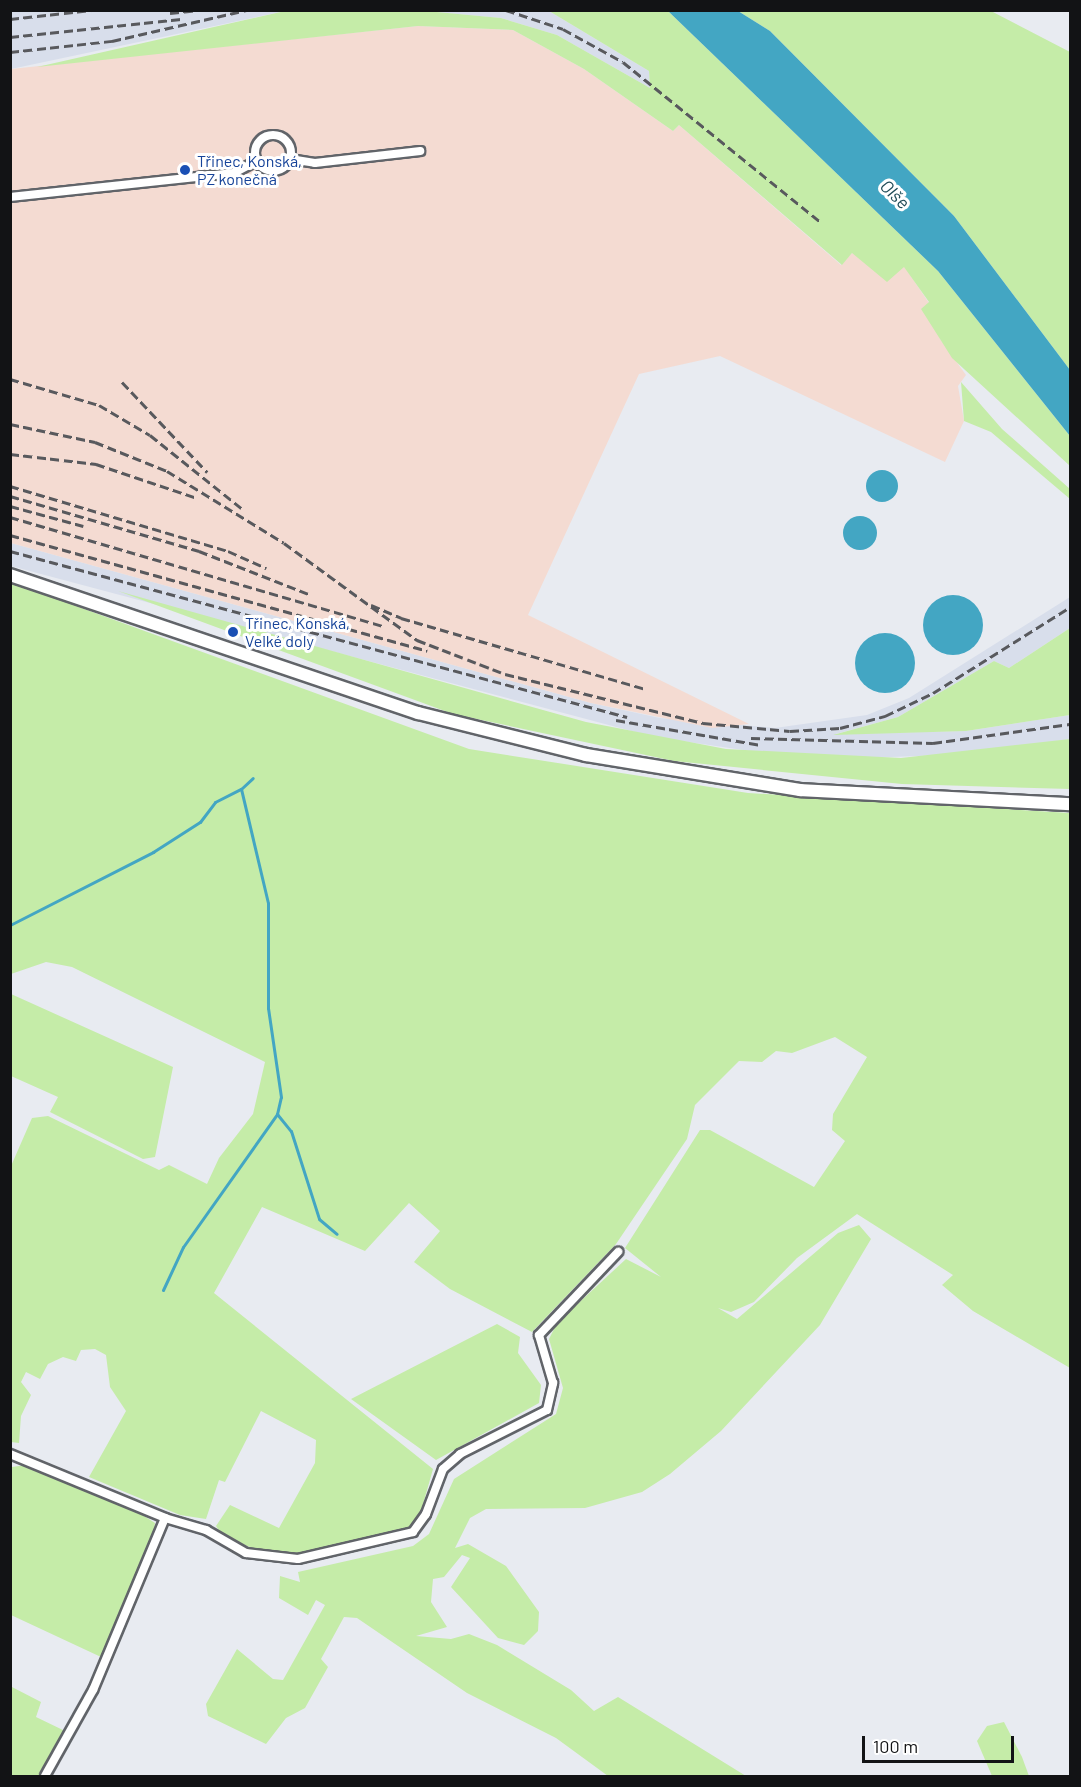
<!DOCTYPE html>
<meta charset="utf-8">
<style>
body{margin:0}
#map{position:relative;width:1081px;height:1787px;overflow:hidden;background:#e8ebf1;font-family:Barlow,sans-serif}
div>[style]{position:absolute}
.built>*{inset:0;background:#d8deeb}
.industrial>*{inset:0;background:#f4dbd2}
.green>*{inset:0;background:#c5eca8}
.water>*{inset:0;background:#43a6c3}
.round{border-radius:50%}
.stream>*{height:3px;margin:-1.5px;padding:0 1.5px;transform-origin:1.5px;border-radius:1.5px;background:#43a6c3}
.roads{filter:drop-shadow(2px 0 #616469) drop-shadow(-2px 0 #616469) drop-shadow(0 2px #616469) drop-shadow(0 -2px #616469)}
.street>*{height:8px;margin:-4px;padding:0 4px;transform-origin:4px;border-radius:4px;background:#fff}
.street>.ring{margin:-4px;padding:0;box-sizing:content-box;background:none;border:8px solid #fff;border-radius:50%}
.secondary>*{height:12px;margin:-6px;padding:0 6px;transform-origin:6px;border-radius:6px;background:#fff}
.rail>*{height:3px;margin-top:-1.5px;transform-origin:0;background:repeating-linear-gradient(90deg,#58595d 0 9px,transparent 0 13.5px)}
.dots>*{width:16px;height:16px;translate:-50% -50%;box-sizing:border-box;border:3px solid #fff;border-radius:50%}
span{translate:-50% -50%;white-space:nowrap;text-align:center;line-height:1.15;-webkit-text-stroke:6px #fff;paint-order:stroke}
.transit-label{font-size:16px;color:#164399}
.left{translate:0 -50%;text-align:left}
.water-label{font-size:18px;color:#204b57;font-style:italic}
.frame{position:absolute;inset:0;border:12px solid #121315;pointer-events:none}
.scale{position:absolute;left:862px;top:1736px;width:152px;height:27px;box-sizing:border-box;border:3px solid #121315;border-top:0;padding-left:8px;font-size:18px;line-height:21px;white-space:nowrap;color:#121315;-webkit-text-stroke:4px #fff;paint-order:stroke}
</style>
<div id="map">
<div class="built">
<i style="clip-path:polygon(10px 11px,285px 11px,11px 69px)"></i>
<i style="clip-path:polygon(426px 11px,549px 11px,649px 71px,650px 88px,557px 35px,501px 18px)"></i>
<i style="clip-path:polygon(11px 543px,591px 703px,660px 718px,775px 728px,867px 715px,909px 698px,1070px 597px,1070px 628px,1009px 668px,994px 661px,898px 717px,836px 734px,966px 731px,1070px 715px,1070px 739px,968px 754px,866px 758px,770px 754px,654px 737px,11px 566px)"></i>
</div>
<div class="industrial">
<i style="clip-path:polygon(418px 26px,513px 30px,584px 69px,673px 131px,679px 125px,841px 265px,852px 253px,904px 266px,929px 303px,940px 339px,966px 375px,958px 386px,964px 421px,945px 462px,720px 356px,639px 374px,528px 615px,749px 724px,712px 728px,591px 703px,11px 543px,11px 69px)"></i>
</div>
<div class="green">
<i style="clip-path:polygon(285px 11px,426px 11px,501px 18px,557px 35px,650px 88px,649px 71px,549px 11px,668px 11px,938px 271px,1070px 436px,1070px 466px,952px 358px,921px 309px,929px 302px,904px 267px,887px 282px,852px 253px,842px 265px,679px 125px,673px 131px,584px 69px,513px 30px,418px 26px,37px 67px)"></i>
<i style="clip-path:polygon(738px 11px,991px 11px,1070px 52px,1070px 370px,954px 216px,770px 31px)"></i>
<i style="clip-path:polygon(961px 382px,1002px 429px,1070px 489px,1070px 499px,991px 432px,964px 421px)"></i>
<i style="clip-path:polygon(10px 582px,469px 749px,748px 793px,1070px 813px,1070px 1368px,973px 1311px,942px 1285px,953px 1275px,857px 1214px,797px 1258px,754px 1302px,731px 1312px,718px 1308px,737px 1319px,838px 1233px,859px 1225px,871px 1239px,820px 1325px,721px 1431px,670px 1474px,642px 1492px,585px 1508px,486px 1509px,470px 1518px,455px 1548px,468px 1544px,506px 1566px,539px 1612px,538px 1631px,524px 1645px,498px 1638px,451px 1587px,470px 1558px,462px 1555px,444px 1577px,433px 1579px,431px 1602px,447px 1627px,416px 1636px,451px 1639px,469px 1634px,497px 1645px,571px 1690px,594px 1711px,618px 1697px,746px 1776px,608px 1776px,556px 1738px,467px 1693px,357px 1618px,344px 1617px,321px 1659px,328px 1667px,305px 1708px,286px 1718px,266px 1744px,208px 1716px,206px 1704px,237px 1649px,273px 1679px,283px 1680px,325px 1605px,316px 1600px,308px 1615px,279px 1598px,280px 1576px,300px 1582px,298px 1572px,413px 1546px,429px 1534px,454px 1479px,556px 1414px,563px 1388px,549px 1339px,557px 1323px,626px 1259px,661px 1277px,625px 1248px,700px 1130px,710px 1130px,814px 1187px,845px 1141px,832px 1130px,833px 1114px,867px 1057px,835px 1037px,792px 1053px,776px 1051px,762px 1062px,739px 1061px,695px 1105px,687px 1139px,616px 1244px,532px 1332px,450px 1289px,414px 1262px,440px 1231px,409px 1203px,365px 1251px,262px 1207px,214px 1293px,433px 1469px,418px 1522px,410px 1530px,304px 1554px,259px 1551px,222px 1535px,216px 1526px,230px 1505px,279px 1528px,315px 1463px,316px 1440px,261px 1411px,225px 1482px,219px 1480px,206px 1519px,180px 1515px,89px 1477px,126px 1411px,110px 1387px,106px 1355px,95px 1349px,81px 1350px,76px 1361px,63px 1357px,48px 1364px,40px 1379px,26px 1372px,21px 1382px,31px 1395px,21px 1416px,19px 1443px,11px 1442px,11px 1166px,32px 1118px,48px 1116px,159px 1170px,169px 1165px,207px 1184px,219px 1158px,253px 1114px,265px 1062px,72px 967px,46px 962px,11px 974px)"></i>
<i style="clip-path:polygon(118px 591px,586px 722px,726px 749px,901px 758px,1070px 739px,1070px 789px,902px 784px,674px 761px,453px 714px)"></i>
<i style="clip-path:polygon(1070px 628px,1070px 715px,966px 731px,833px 735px,898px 717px,994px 661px,1009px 668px)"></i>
<i style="clip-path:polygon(11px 994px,173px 1067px,155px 1157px,143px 1159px,50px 1112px,58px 1097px,11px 1076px)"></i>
<i style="clip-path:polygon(497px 1324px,520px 1337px,518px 1353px,541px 1385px,539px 1403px,436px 1460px,351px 1399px)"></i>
<i style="clip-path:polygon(10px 1457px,12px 1467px,26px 1465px,124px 1503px,155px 1523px,152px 1545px,101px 1657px,11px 1615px)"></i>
<i style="clip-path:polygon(10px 1686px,41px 1702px,36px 1717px,65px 1731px,39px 1776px,11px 1776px)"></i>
<i style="clip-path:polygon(1004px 1722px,1022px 1757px,1029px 1776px,992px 1776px,977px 1741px,987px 1726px)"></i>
</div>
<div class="water">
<i style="clip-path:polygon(668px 11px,738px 11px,770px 31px,954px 216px,1070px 370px,1070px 436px,938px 271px)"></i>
<i class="round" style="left:866px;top:470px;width:32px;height:32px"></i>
<i class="round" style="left:843px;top:516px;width:34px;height:34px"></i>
<i class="round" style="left:923px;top:595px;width:60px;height:60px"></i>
<i class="round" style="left:855px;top:633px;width:60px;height:60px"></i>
</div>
<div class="stream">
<i style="left:10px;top:925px;width:161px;rotate:-27deg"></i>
<i style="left:153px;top:852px;width:56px;rotate:-32.6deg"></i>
<i style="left:200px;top:822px;width:25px;rotate:-53deg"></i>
<i style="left:215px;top:802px;width:29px;rotate:-27deg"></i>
<i style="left:277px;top:1114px;width:22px;rotate:51deg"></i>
<i style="left:291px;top:1131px;width:92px;rotate:72.3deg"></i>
<i style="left:319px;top:1219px;width:23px;rotate:40deg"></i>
<i style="left:163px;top:1290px;width:47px;rotate:-65.1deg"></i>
<i style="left:183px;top:1247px;width:163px;rotate:-54.7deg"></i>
<i style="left:277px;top:1114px;width:17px;rotate:-77deg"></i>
<i style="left:281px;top:1097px;width:90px;rotate:-98.3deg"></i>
<i style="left:268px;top:1008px;width:105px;rotate:-90deg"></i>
<i style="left:268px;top:903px;width:117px;rotate:-103.3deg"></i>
<i style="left:241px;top:789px;width:16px;rotate:-43deg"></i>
</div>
<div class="roads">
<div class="street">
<i class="ring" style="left:255px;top:135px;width:28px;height:28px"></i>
<i style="left:290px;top:159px;width:25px;rotate:9deg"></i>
<i style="left:315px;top:163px;width:106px;rotate:-6.5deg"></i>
<i style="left:10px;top:197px;width:225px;rotate:-6.1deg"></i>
<i style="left:234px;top:173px;width:26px;rotate:-28deg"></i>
<i style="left:10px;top:1454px;width:168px;rotate:22.4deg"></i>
<i style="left:165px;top:1518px;width:186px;rotate:112.7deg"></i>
<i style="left:93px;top:1690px;width:98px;rotate:119.2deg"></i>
<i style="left:165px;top:1518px;width:43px;rotate:16.3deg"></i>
<i style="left:206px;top:1530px;width:46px;rotate:29.9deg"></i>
<i style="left:246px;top:1553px;width:52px;rotate:6.6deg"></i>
<i style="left:298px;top:1559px;width:118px;rotate:-13.2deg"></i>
<i style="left:413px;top:1532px;width:22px;rotate:-54deg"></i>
<i style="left:426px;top:1514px;width:48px;rotate:-69.3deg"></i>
<i style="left:443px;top:1469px;width:23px;rotate:-41deg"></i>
<i style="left:460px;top:1454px;width:97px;rotate:-26.8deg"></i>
<i style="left:547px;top:1410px;width:28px;rotate:-77deg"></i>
<i style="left:553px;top:1383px;width:50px;rotate:-106.3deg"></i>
<i style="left:539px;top:1335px;width:115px;rotate:-46.4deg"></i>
</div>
<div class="secondary">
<i style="left:10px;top:575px;width:431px;rotate:18.7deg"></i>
<i style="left:418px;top:713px;width:173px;rotate:14deg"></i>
<i style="left:586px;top:755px;width:217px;rotate:9.3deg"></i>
<i style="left:800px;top:790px;width:270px;rotate:3deg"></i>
</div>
</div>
<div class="rail">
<i style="left:506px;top:10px;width:60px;rotate:18.4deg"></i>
<i style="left:563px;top:29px;width:68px;rotate:28.8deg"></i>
<i style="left:623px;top:62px;width:256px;rotate:39deg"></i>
<i style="left:170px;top:13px;width:27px;rotate:-6deg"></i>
<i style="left:10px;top:19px;width:82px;rotate:-6.3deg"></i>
<i style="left:10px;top:37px;width:172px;rotate:-6deg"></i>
<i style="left:10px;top:52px;width:103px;rotate:-6.2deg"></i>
<i style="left:112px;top:41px;width:138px;rotate:-13deg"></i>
<i style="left:10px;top:379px;width:93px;rotate:16.3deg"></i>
<i style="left:99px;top:405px;width:59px;rotate:30.5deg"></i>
<i style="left:150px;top:435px;width:117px;rotate:38.7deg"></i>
<i style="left:122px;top:382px;width:124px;rotate:46.6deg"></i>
<i style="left:10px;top:424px;width:87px;rotate:12deg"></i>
<i style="left:95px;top:442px;width:78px;rotate:21.9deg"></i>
<i style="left:167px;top:471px;width:137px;rotate:31.6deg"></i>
<i style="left:284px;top:543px;width:165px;rotate:36.1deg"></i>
<i style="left:417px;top:640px;width:94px;rotate:21.1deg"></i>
<i style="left:505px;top:674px;width:204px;rotate:13.9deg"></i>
<i style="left:703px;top:723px;width:87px;rotate:5.3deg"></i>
<i style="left:790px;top:731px;width:50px;rotate:-3.4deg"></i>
<i style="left:840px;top:728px;width:47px;rotate:-14.9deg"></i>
<i style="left:885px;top:716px;width:53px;rotate:-25.6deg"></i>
<i style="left:933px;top:693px;width:162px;rotate:-32.1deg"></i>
<i style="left:10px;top:454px;width:87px;rotate:6.6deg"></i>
<i style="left:96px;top:464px;width:107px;rotate:18.6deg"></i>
<i style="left:10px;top:486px;width:227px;rotate:16.6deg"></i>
<i style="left:228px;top:551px;width:42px;rotate:24.1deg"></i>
<i style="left:10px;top:496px;width:197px;rotate:16.2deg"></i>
<i style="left:199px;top:551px;width:118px;rotate:21.4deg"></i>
<i style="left:10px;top:506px;width:76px;rotate:15.3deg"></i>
<i style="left:10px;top:517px;width:388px;rotate:16.3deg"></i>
<i style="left:10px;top:535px;width:433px;rotate:15.5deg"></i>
<i style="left:10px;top:551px;width:639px;rotate:15.06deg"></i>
<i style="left:371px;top:605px;width:33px;rotate:23deg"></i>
<i style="left:401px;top:618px;width:255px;rotate:16.2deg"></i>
<i style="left:616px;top:720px;width:147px;rotate:9.8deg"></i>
<i style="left:751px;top:738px;width:182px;rotate:1.6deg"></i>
<i style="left:933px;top:743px;width:138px;rotate:-7.9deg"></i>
</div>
<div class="dots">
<i style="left:185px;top:170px;background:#1a4fb4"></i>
<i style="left:233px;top:632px;background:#1a4fb4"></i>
</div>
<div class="transit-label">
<span class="left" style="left:197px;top:170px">Třinec, Konská,<br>PZ konečná</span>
<span class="left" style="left:245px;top:632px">Třinec, Konská,<br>Velké doly</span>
</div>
<div class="water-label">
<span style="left:895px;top:194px;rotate:44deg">Olše</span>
</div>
<div class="frame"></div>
<div class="scale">100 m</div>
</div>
